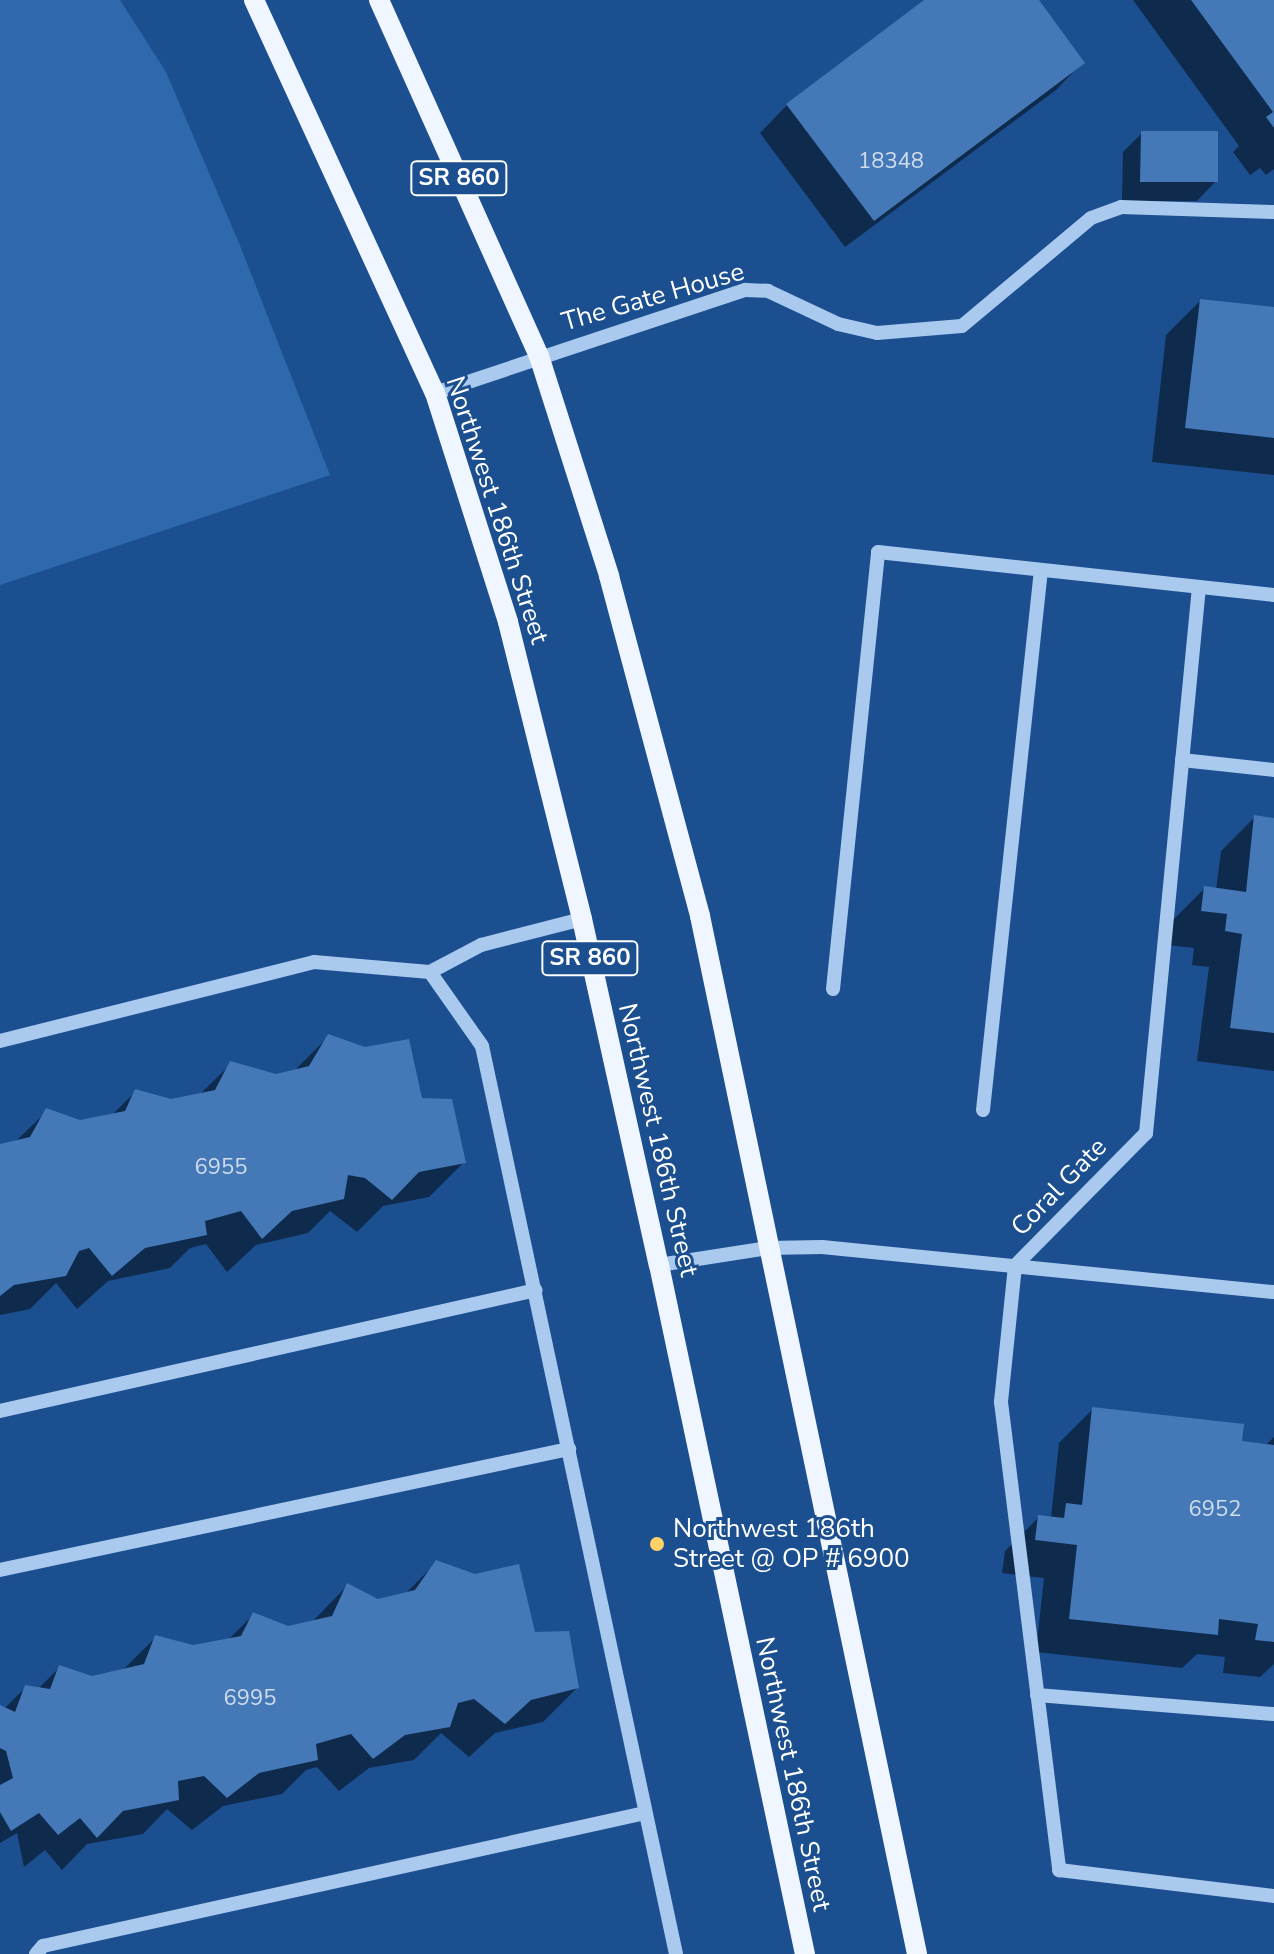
<!DOCTYPE html>
<style>
body{margin:0}
#map{position:relative;width:1274px;height:1954px;overflow:hidden;background:#1b4f8f;font-family:"Nunito Sans",sans-serif}
div>[style]{position:absolute}
.green>*{inset:0;background:#2e69ad}
.shadow>*{inset:0;background:#0007}
.building>*{inset:0;background:#4478b7}
.minor>*{height:14px;margin:-7px;padding:0 7px;transform-origin:7px;border-radius:7px;background:#a9c9ee}
.major>*{height:20px;margin:-10px;padding:0 10px;transform-origin:10px;border-radius:10px;background:#f0f6ff}
.dots>*{width:22px;height:22px;translate:-50% -50%;box-sizing:border-box;border:4px solid #1b4f8f;border-radius:50%}
span{translate:-50% -50%;white-space:nowrap;text-align:center;line-height:1.15;-webkit-text-stroke:6px #1b4f8f;paint-order:stroke}
.number-label{font-size:22px;color:#d0dded}
.number-label span{-webkit-text-stroke-width:0}
.shield-label span{padding:2px 6px;background:#1b4f8f;border:2px solid;border-radius:6px;-webkit-text-stroke-width:0}
.shield-label{font-size:24px;color:#fff;font-weight:700}
.street-label{font-size:26px;color:#fff}
.poi-label{font-size:26px;color:#fff}
.left{translate:0 -50%;text-align:left}
</style>
<div id="map">
<div class="green">
<i style="clip-path:polygon(0 0,120px 0,166px 72px,239px 243px,330px 475px,0 585px)"></i>
</div>
<div class="shadow">
<i style="clip-path:polygon(927px 0,1036px 0,1083px 62px,1056px 90px,845px 247px,760px 133px,787px 105px)"></i>
<i style="clip-path:polygon(1133px 0,1274px 0,1274px 169px,1266px 175px,1260px 168px,1250px 175px,1233px 152px,1239px 146px)"></i>
<i style="clip-path:polygon(1142px 133px,1216px 181px,1197px 201px,1122px 201px,1123px 152px)"></i>
<i style="clip-path:polygon(1200px 301px,1274px 309px,1274px 475px,1152px 462px,1166px 335px)"></i>
<i style="clip-path:polygon(1255px 817px,1274px 820px,1274px 1071px,1197px 1061px,1209px 967px,1192px 965px,1194px 948px,1168px 945px,1171px 922px,1205px 888px,1216px 890px,1221px 851px)"></i>
<i style="clip-path:polygon(329px 1036px,420px 1100px,463px 1163px,429px 1197px,383px 1206px,357px 1232px,330px 1211px,308px 1233px,256px 1245px,227px 1272px,206px 1244px,190px 1248px,170px 1268px,108px 1281px,77px 1309px,56px 1283px,30px 1309px,0 1315px,0 1146px,14px 1143px,47px 1111px,80px 1122px,112px 1115px,135px 1092px,171px 1101px,199px 1095px,231px 1064px,276px 1076px,295px 1070px)"></i>
<i style="clip-path:polygon(1093px 1409px,1240px 1443px,1265px 1446px,1274px 1437px,1274px 1664px,1260px 1677px,1223px 1673px,1225px 1657px,1197px 1654px,1182px 1668px,1036px 1652px,1044px 1578px,1002px 1573px,1005px 1551px,1039px 1517px,1051px 1518px,1059px 1443px)"></i>
<i style="clip-path:polygon(437px 1562px,533px 1634px,577px 1688px,543px 1722px,495px 1733px,469px 1757px,441px 1733px,414px 1760px,369px 1768px,339px 1791px,317px 1767px,306px 1770px,282px 1794px,223px 1806px,192px 1830px,167px 1809px,143px 1834px,87px 1844px,62px 1870px,45px 1850px,24px 1867px,17px 1833px,0 1843px,0 1707px,4px 1709px,26px 1687px,38px 1689px,60px 1667px,92px 1678px,122px 1671px,156px 1637px,193px 1647px,227px 1641px,254px 1614px,288px 1628px,312px 1622px,347px 1586px,377px 1601px,404px 1595px)"></i>
</div>
<div class="building">
<i style="clip-path:polygon(924px 0,1039px 0,1085px 63px,874px 221px,786px 104px)"></i>
<i style="clip-path:polygon(1191px 0,1274px 0,1274px 128px,1266px 117px,1273px 112px)"></i>
<i style="clip-path:polygon(1141px 131px,1218px 131px,1218px 182px,1140px 182px)"></i>
<i style="clip-path:polygon(1200px 299px,1274px 307px,1274px 438px,1185px 428px)"></i>
<i style="clip-path:polygon(1254px 815px,1274px 818px,1274px 1033px,1230px 1028px,1242px 934px,1225px 931px,1227px 914px,1201px 911px,1204px 886px,1246px 892px)"></i>
<i style="clip-path:polygon(328px 1034px,365px 1047px,409px 1039px,422px 1098px,452px 1099px,466px 1163px,419px 1172px,392px 1200px,365px 1178px,348px 1175px,344px 1199px,292px 1211px,262px 1239px,241px 1211px,205px 1221px,207px 1235px,145px 1248px,112px 1276px,89px 1248px,79px 1251px,66px 1276px,14px 1285px,0 1296px,0 1144px,30px 1137px,46px 1108px,80px 1120px,125px 1111px,135px 1089px,171px 1099px,215px 1090px,230px 1061px,276px 1074px,309px 1066px)"></i>
<i style="clip-path:polygon(1092px 1407px,1244px 1424px,1242px 1441px,1274px 1445px,1274px 1642px,1255px 1640px,1258px 1624px,1219px 1619px,1218px 1635px,1069px 1619px,1077px 1545px,1035px 1540px,1038px 1515px,1064px 1518px,1066px 1503px,1082px 1505px)"></i>
<i style="clip-path:polygon(436px 1560px,475px 1574px,519px 1564px,535px 1632px,569px 1631px,579px 1688px,531px 1700px,505px 1724px,474px 1699px,458px 1703px,450px 1727px,405px 1735px,373px 1759px,351px 1734px,316px 1744px,318px 1760px,259px 1773px,227px 1798px,204px 1776px,178px 1781px,179px 1800px,123px 1811px,97px 1838px,80px 1818px,58px 1835px,39px 1813px,11px 1831px,0 1812px,0 1785px,13px 1778px,6px 1751px,0 1748px,0 1705px,15px 1712px,25px 1685px,50px 1689px,59px 1665px,92px 1676px,144px 1664px,155px 1635px,193px 1645px,241px 1636px,253px 1612px,288px 1626px,332px 1616px,347px 1583px,378px 1599px,415px 1590px)"></i>
</div>
<div class="minor">
<i style="left:435px;top:393px;width:327px;rotate:-18.4deg"></i>
<i style="left:745px;top:290px;width:23px;rotate:2deg"></i>
<i style="left:768px;top:291px;width:77px;rotate:25.2deg"></i>
<i style="left:838px;top:324px;width:40px;rotate:13deg"></i>
<i style="left:877px;top:333px;width:85px;rotate:-4.7deg"></i>
<i style="left:962px;top:326px;width:168px;rotate:-39.9deg"></i>
<i style="left:1091px;top:218px;width:32px;rotate:-20deg"></i>
<i style="left:1121px;top:207px;width:153px;rotate:1.9deg"></i>
<i style="left:1199px;top:587px;width:549px;rotate:95.54deg"></i>
<i style="left:1146px;top:1133px;width:187px;rotate:134.6deg"></i>
<i style="left:1015px;top:1266px;width:137px;rotate:95.9deg"></i>
<i style="left:1001px;top:1402px;width:472px;rotate:82.9deg"></i>
<i style="left:1059px;top:1870px;width:217px;rotate:6.9deg"></i>
<i style="left:1182px;top:760px;width:93px;rotate:6.2deg"></i>
<i style="left:430px;top:972px;width:90px;rotate:54.9deg"></i>
<i style="left:482px;top:1046px;width:928px;rotate:77.94deg"></i>
<i style="left:833px;top:989px;width:439px;rotate:-84.1deg"></i>
<i style="left:878px;top:552px;width:398px;rotate:6.2deg"></i>
<i style="left:0;top:1041px;width:324px;rotate:-14.1deg"></i>
<i style="left:314px;top:962px;width:116px;rotate:4.9deg"></i>
<i style="left:430px;top:972px;width:58px;rotate:-27.9deg"></i>
<i style="left:481px;top:945px;width:104px;rotate:-14.4deg"></i>
<i style="left:983px;top:1110px;width:543px;rotate:-83.87deg"></i>
<i style="left:659px;top:1265px;width:109px;rotate:-8.9deg"></i>
<i style="left:767px;top:1248px;width:55px;rotate:-1deg"></i>
<i style="left:822px;top:1247px;width:454px;rotate:5.7deg"></i>
<i style="left:0;top:1411px;width:549px;rotate:-12.72deg"></i>
<i style="left:0;top:1570px;width:582px;rotate:-12.01deg"></i>
<i style="left:1037px;top:1695px;width:238px;rotate:4.6deg"></i>
<i style="left:36px;top:1954px;width:11px;rotate:-49deg"></i>
<i style="left:43px;top:1946px;width:617px;rotate:-12.46deg"></i>
</div>
<div class="major">
<i style="left:254px;top:0;width:433px;rotate:65.3deg"></i>
<i style="left:435px;top:393px;width:240px;rotate:72.3deg"></i>
<i style="left:508px;top:622px;width:306px;rotate:76deg"></i>
<i style="left:582px;top:919px;width:354px;rotate:77.5deg"></i>
<i style="left:659px;top:1265px;width:704px;rotate:78.04deg"></i>
<i style="left:379px;top:0;width:390px;rotate:65.8deg"></i>
<i style="left:539px;top:356px;width:231px;rotate:72.3deg"></i>
<i style="left:609px;top:576px;width:352px;rotate:75deg"></i>
<i style="left:700px;top:916px;width:1060px;rotate:78.19deg"></i>
</div>
<div class="dots">
<i style="left:657px;top:1544px;background:#ffd166"></i>
</div>
<div class="number-label">
<span style="left:891px;top:162px">18348</span>
<span style="left:221px;top:1168px">6955</span>
<span style="left:1215px;top:1510px">6952</span>
<span style="left:250px;top:1699px">6995</span>
</div>
<div class="shield-label">
<span style="left:459px;top:178px">SR 860</span>
<span style="left:590px;top:958px">SR 860</span>
</div>
<div class="street-label">
<span style="left:653px;top:297px;rotate:-16deg">The Gate House</span>
<span style="left:497px;top:510px;rotate:72deg">Northwest 186th Street</span>
<span style="left:658px;top:1140px;rotate:77deg">Northwest 186th Street</span>
<span style="left:1059px;top:1187px;rotate:-46deg">Coral Gate</span>
<span style="left:793px;top:1774px;rotate:78deg">Northwest 186th Street</span>
</div>
<div class="poi-label">
<span class="left" style="left:673px;top:1544px">Northwest 186th<br>Street @ OP # 6900</span>
</div>
</div>
